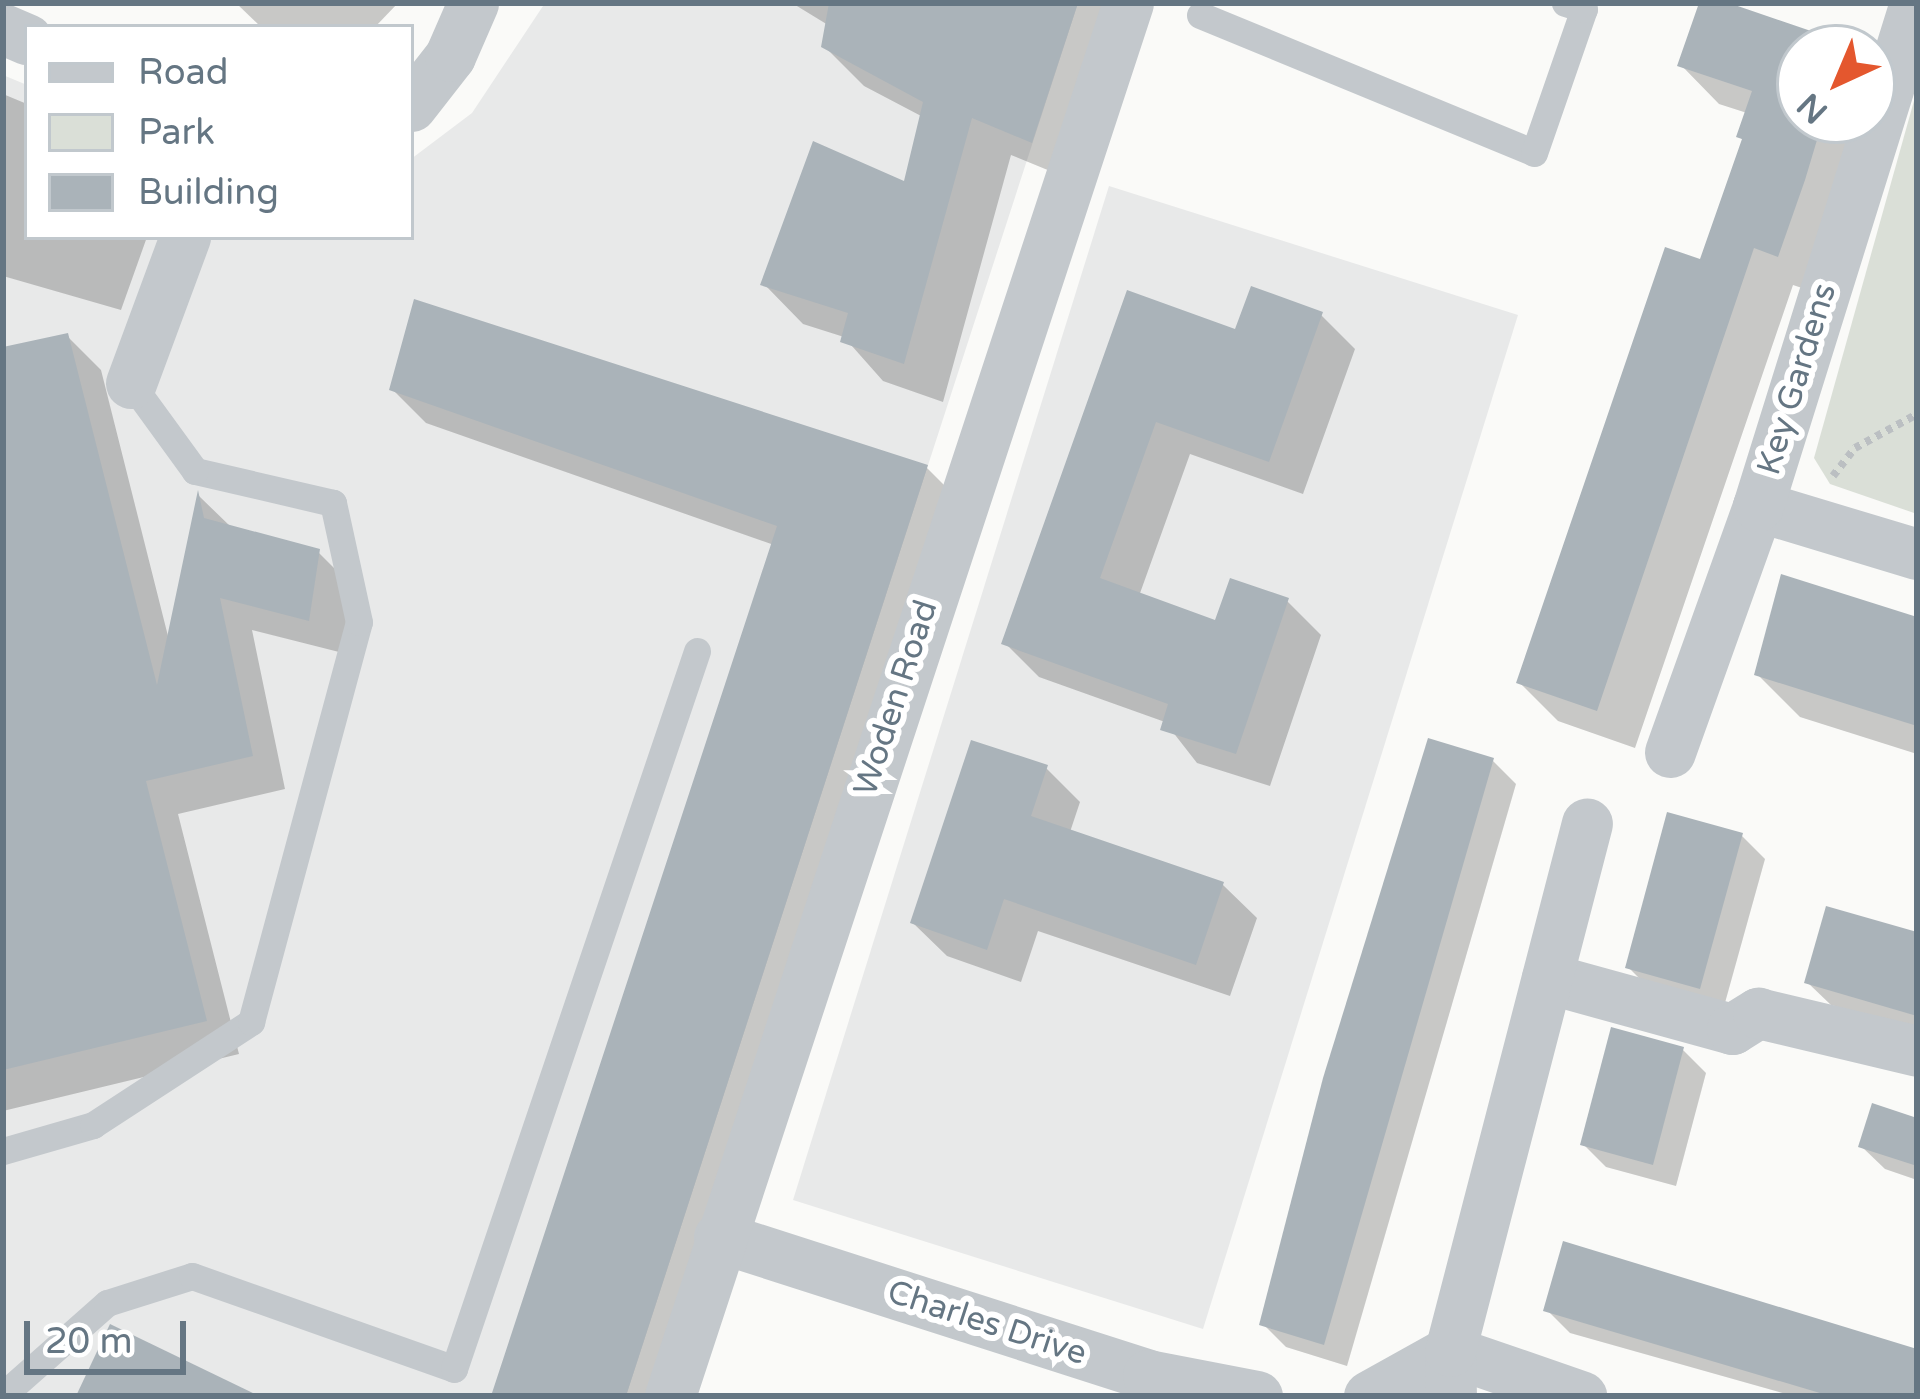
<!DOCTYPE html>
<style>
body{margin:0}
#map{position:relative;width:1920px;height:1399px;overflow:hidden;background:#fafaf8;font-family:"Varela Round",sans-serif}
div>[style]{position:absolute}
.built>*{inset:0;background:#e8e9e9}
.green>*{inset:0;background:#dadfd7}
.shadow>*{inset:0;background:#0003}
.building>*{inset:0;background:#aab3b9}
.path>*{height:8px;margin-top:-4px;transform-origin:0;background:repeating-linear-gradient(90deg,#bbbfc2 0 6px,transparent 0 12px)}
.service>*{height:27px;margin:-13.5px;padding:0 13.5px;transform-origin:13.5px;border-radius:13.5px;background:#c3c8cc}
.minor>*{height:51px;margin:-25.5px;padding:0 25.5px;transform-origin:25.5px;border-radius:25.5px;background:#c3c8cc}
span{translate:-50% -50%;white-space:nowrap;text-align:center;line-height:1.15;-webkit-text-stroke:12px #fff;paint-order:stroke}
.street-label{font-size:33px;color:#657683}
.frame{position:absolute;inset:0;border:6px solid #657683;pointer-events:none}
.legend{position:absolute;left:24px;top:24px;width:390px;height:216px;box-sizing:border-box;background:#fff;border:3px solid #c1c8cd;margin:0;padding:15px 21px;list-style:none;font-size:36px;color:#657683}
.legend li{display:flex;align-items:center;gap:24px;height:60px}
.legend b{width:60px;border:3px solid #c1c8cd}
.north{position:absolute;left:1776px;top:24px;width:120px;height:120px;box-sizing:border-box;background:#fff;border:3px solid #c1c8cd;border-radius:50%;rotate:224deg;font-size:33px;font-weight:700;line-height:48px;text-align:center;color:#657683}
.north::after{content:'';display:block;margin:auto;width:42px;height:54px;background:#e4572e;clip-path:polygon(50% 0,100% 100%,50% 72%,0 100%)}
.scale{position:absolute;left:24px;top:1321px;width:162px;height:54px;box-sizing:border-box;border:6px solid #657683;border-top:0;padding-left:15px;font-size:36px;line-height:42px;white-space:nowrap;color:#657683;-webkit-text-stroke:9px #fff;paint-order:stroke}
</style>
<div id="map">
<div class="built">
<i style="clip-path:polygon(545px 3px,1078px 3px,626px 1396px,3px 1396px,3px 75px,27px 85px,27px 237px,411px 237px,411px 159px,472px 113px)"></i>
<i style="clip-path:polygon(1109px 186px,1518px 315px,1203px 1329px,793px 1200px)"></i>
</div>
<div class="green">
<i style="clip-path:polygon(1917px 90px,1917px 514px,1830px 484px,1814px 458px)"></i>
</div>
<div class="shadow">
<i style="clip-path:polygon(236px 3px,398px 3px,375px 27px,261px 27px)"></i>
<i style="clip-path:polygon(792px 3px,1112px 3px,1072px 180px,1011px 155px,943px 402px,883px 381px,844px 337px,803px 324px,764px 284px,906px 185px,923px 117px,864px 86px,824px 46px,828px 25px)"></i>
<i style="clip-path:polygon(1702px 3px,1847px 47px,1800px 48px,1800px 120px,1872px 120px,1817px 293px,1793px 285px,1635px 748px,1558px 721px,1519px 682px,1702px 263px,1745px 142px,1739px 136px,1747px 113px,1719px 104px,1681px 65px)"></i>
<i style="clip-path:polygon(3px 94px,27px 104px,27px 237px,147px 237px,121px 310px,3px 276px)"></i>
<i style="clip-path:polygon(1129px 294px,1236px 333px,1321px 315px,1355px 349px,1303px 494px,1190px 454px,1139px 596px,1217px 623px,1287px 601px,1321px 635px,1270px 786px,1197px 763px,1165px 722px,1039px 677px,1005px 643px)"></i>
<i style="clip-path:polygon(67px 336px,101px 370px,169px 640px,199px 496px,231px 527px,318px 552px,352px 586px,343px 653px,252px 630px,285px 789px,178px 814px,239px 1054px,3px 1111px,3px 350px)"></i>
<i style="clip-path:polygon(392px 389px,926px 467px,960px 501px,670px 1396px,494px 1396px,774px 545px,426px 423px)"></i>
<i style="clip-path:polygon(1917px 620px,1917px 754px,1800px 717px,1757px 674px)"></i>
<i style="clip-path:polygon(1493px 761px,1516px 784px,1347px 1366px,1286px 1347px,1263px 1324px)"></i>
<i style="clip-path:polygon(1046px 768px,1080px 802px,1070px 832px,1223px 885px,1257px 918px,1230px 996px,1038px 931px,1021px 982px,947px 956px,913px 923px)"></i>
<i style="clip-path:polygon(1741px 835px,1765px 859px,1723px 1010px,1651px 990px,1628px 967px)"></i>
<i style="clip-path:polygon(1917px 935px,1917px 1030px,1831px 1005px,1807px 982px)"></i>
<i style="clip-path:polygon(1683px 1050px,1706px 1073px,1676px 1186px,1606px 1167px,1583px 1144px)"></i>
<i style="clip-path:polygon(1917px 1122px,1917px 1180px,1885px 1169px,1861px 1146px)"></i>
<i style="clip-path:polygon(1547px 1310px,1917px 1349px,1917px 1396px,1793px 1396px,1570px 1333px)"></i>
</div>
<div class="building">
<i style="clip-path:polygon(829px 3px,1078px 3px,1032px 143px,972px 118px,904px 364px,840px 342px,848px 313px,760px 285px,813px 141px,904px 181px,923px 102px,821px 47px)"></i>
<i style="clip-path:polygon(1699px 3px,1729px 3px,1849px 44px,1800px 48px,1800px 120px,1823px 120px,1805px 180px,1778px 257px,1754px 248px,1597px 711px,1516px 683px,1665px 247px,1700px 259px,1742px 139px,1736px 137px,1752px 91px,1677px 66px)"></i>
<i style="clip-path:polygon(1251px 286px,1323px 312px,1269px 462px,1156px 422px,1100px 578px,1215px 620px,1230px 578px,1289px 598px,1236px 754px,1160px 730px,1168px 704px,1001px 644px,1127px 290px,1235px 329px)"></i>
<i style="clip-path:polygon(414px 299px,928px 465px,626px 1396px,491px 1396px,777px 526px,389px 390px)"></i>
<i style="clip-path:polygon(68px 333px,157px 685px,198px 490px,204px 518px,320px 549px,309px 621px,220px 598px,253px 756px,146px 781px,207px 1021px,3px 1070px,3px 347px)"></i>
<i style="clip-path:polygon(1781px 574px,1917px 617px,1917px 726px,1754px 675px)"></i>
<i style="clip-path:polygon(1428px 738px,1494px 758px,1324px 1345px,1259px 1325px,1323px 1078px)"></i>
<i style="clip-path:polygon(971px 740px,1048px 765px,1031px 816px,1224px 882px,1196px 965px,1004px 899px,987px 950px,910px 923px)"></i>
<i style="clip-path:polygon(1667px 812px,1743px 833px,1700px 989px,1625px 968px)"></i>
<i style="clip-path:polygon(1826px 906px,1917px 932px,1917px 1016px,1804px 983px)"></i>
<i style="clip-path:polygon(1611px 1027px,1684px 1047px,1653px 1165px,1580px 1145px)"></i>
<i style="clip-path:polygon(1872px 1103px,1917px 1118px,1917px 1166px,1858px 1147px)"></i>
<i style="clip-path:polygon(1563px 1241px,1917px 1349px,1917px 1396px,1830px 1396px,1543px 1311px)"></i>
<i style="clip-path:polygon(110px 1324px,259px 1396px,76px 1396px)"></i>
</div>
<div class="path">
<i style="left:1833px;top:476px;width:36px;rotate:-52deg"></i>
<i style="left:1855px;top:448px;width:71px;rotate:-28.7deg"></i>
</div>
<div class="service">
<i style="left:1200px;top:15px;width:361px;rotate:22.4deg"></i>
<i style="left:1534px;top:153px;width:152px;rotate:-70.9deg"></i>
<i style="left:1584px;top:9px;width:20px;rotate:-162deg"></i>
<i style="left:3px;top:1151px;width:94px;rotate:-16.1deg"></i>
<i style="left:93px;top:1125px;width:189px;rotate:-33.1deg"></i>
<i style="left:251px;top:1022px;width:414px;rotate:-74.9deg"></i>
<i style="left:359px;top:622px;width:122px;rotate:-102.3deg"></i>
<i style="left:333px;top:503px;width:142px;rotate:-166.9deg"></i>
<i style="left:195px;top:471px;width:109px;rotate:-126deg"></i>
<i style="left:3px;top:1395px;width:139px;rotate:-41.5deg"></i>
<i style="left:107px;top:1303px;width:89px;rotate:-17.6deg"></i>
<i style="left:192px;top:1276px;width:278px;rotate:19.5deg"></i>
<i style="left:454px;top:1369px;width:758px;rotate:-71.3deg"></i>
</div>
<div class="minor">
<i style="left:3px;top:29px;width:26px;rotate:23deg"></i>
<i style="left:411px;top:106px;width:63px;rotate:-52deg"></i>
<i style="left:450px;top:56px;width:58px;rotate:-66.5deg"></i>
<i style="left:131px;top:383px;width:156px;rotate:-69.7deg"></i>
<i style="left:1758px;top:506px;width:166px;rotate:16.8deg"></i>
<i style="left:1670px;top:752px;width:261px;rotate:-70.3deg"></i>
<i style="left:1758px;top:506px;width:527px;rotate:-72.67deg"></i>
<i style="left:1547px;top:978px;width:192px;rotate:15.4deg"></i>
<i style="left:1732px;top:1029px;width:31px;rotate:-32deg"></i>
<i style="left:1758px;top:1013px;width:163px;rotate:13.4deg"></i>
<i style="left:719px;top:1237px;width:451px;rotate:17.8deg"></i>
<i style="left:1148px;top:1375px;width:111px;rotate:10.9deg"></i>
<i style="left:670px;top:1396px;width:1466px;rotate:-71.8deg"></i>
<i style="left:1369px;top:1396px;width:93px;rotate:-29.1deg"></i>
<i style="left:1450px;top:1351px;width:139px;rotate:19deg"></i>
<i style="left:1451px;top:1396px;width:45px;rotate:-91.3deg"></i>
<i style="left:1450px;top:1351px;width:545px;rotate:-75.45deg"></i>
</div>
<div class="street-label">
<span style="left:1797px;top:379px;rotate:-73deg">Key Gardens</span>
<span style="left:896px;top:698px;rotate:-72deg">Woden Road</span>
<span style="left:987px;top:1323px;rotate:18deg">Charles Drive</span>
</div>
<div class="frame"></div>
<ul class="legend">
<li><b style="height:15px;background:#c3c8cc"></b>Road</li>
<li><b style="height:33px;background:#dadfd7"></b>Park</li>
<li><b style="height:33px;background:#aab3b9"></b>Building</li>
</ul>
<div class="north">N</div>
<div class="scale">20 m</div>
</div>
